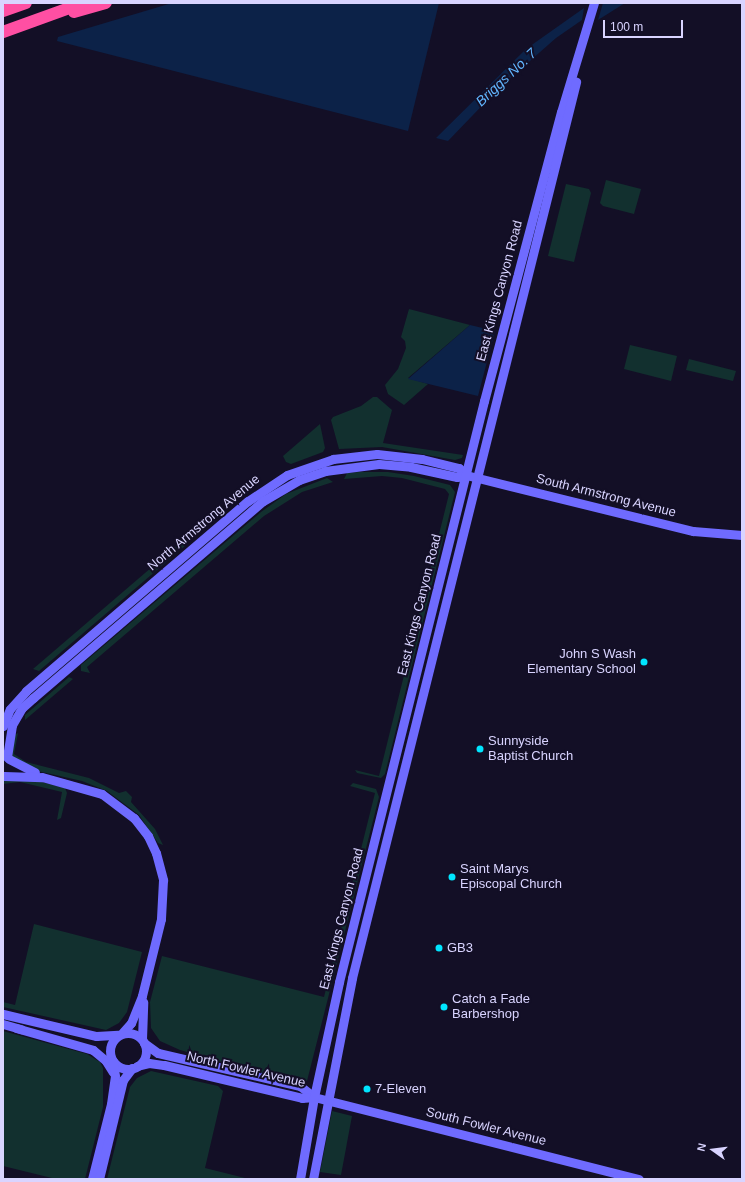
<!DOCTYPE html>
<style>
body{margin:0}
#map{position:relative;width:745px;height:1182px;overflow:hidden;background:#130f26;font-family:Arial,sans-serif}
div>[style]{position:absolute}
.green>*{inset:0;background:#12302f}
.water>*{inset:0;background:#0c2248}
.secondary>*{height:9px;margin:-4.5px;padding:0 4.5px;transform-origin:4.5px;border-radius:4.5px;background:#6f6bff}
.secondary>.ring{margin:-4.5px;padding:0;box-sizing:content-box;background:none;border:9px solid #6f6bff;border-radius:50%}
.highway>*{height:12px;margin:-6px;padding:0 6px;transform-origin:6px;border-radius:6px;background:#ff4fa3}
.dots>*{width:11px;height:11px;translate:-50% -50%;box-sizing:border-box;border:2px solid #130f26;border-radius:50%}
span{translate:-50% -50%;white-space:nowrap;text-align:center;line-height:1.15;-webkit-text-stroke:4px #130f26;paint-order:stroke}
.street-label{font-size:13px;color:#d9d4ff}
.poi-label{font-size:13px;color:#d9d4ff}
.right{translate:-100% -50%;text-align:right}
.left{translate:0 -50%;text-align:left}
.water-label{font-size:14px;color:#62b6ff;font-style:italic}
.frame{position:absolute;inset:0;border:4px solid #d9d4ff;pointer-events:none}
.north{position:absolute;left:693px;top:1130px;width:40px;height:40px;-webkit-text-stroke:3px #130f26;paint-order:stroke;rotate:284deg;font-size:11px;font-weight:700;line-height:16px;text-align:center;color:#d9d4ff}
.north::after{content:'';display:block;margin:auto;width:14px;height:18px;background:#d9d4ff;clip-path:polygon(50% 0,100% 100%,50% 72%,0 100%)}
.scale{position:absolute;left:603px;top:20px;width:80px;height:18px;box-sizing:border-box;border:2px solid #d9d4ff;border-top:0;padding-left:5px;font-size:12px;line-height:14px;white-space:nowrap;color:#d9d4ff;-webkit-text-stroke:3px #130f26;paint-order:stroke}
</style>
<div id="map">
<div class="green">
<i style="clip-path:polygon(606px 180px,641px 189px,634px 214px,603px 206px,600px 203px)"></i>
<i style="clip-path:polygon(566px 184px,589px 189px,591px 193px,574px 262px,548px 256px)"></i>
<i style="clip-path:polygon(409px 309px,470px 325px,408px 378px,428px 384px,404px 405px,388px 394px,385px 385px,398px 369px,406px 348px,405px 341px,401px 337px)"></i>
<i style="clip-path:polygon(630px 345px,677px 356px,671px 381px,624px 369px)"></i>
<i style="clip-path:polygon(689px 359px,736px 371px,733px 381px,686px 370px)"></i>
<i style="clip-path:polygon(373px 397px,377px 397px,392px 410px,383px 443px,463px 455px,462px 458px,455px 460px,382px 447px,339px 449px,331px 420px,333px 417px,361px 406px)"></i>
<i style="clip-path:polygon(320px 424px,325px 448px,323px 452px,291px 464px,286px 462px,283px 456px)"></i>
<i style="clip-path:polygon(359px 472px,388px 472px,414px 476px,450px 485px,455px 492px,385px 774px,381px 778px,357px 773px,355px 770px,379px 776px,449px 494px,445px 489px,402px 478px,382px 476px,344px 479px,347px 473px)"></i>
<i style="clip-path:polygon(327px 478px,333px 482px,302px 492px,264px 516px,87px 667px,90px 673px,81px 671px,81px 665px,261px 512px,286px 494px)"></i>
<i style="clip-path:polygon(183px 537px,187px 541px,185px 546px,39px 671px,33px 669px,180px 543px)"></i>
<i style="clip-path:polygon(69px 677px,73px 679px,25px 720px,25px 715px)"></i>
<i style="clip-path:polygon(18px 733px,14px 754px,26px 762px,89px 778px,119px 793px,126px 791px,132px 797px,131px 802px,155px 829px,163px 845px,158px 843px,139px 815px,107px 791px,82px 781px,33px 770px,12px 758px,10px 753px,13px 736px)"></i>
<i style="clip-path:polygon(3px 779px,30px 779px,65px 788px,67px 793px,61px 818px,57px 820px,62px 792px,20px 782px,3px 784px)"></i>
<i style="clip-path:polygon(353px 783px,376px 789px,379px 797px,307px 1081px,271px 1076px,180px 1050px,160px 1041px,151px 1028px,150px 1002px,162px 956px,324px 997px,375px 793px,350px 786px)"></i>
<i style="clip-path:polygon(34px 924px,142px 952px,127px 1012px,119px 1023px,106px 1030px,3px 1007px,3px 1002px,15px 1005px)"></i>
<i style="clip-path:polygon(3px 1031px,87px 1054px,100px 1062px,103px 1068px,103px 1107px,85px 1179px,56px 1179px,3px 1166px)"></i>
<i style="clip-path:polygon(151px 1071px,218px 1086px,223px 1091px,205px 1168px,249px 1179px,107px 1179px,130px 1087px,137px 1078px)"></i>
<i style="clip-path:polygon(332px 1111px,352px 1116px,341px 1175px,320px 1172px)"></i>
</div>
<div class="water">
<i style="clip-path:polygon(172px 3px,439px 3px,408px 131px,57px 41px,58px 37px)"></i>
<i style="clip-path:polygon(603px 3px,625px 3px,598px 20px)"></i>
<i style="clip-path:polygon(584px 8px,582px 20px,556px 38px,498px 89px,448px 141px,436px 138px,526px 49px)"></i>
<i style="clip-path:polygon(470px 325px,495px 331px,478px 396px,408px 379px)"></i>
</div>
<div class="secondary">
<i style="left:3px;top:726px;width:18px;rotate:-68deg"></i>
<i style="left:10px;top:709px;width:24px;rotate:-48deg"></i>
<i style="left:26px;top:691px;width:292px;rotate:-40.6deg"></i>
<i style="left:248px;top:501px;width:47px;rotate:-33.7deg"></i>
<i style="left:287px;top:475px;width:49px;rotate:-19.2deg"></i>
<i style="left:333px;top:459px;width:44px;rotate:-6.5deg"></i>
<i style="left:377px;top:454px;width:45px;rotate:6.3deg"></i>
<i style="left:422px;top:459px;width:38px;rotate:14deg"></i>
<i style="left:459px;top:468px;width:10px;rotate:45deg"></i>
<i style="left:7px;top:757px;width:32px;rotate:-81deg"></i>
<i style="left:12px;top:725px;width:20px;rotate:-60deg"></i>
<i style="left:22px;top:708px;width:15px;rotate:-42deg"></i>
<i style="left:33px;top:698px;width:303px;rotate:-40.6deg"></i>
<i style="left:263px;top:501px;width:42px;rotate:-30.3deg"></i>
<i style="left:299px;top:480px;width:28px;rotate:-19deg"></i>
<i style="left:325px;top:471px;width:54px;rotate:-7.4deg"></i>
<i style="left:379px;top:464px;width:32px;rotate:5deg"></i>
<i style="left:411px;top:467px;width:47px;rotate:12.3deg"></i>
<i style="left:457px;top:477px;width:9px;rotate:-13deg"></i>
<i style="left:466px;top:475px;width:234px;rotate:13.9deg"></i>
<i style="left:693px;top:531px;width:49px;rotate:4.7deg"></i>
<i style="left:9px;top:759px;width:29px;rotate:27deg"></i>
<i style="left:4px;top:776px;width:38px;rotate:2deg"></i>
<i style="left:42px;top:777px;width:62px;rotate:15.8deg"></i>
<i style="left:102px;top:794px;width:40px;rotate:37deg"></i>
<i style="left:134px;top:818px;width:23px;rotate:52deg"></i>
<i style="left:148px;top:836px;width:19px;rotate:65deg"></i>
<i style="left:156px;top:853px;width:28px;rotate:75deg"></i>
<i style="left:163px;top:880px;width:39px;rotate:93deg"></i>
<i style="left:161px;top:919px;width:79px;rotate:103.9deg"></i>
<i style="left:142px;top:996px;width:29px;rotate:112deg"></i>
<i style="left:131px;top:1023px;width:13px;rotate:132deg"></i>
<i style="left:3px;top:1014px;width:96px;rotate:13.3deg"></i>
<i style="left:96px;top:1036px;width:22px;rotate:-3deg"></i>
<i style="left:3px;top:1024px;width:19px;rotate:16deg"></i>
<i style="left:16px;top:1028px;width:80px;rotate:15.9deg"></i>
<i style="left:93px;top:1050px;width:17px;rotate:40deg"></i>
<i style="left:106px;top:1061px;width:13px;rotate:58deg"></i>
<i class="ring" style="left:110px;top:1033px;width:27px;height:27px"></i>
<i style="left:142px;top:1039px;width:37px;rotate:-88deg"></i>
<i style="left:144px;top:1043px;width:17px;rotate:36deg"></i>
<i style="left:158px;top:1053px;width:146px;rotate:13.1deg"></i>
<i style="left:300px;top:1086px;width:18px;rotate:38deg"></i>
<i style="left:137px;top:1066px;width:12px;rotate:-14deg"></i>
<i style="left:149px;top:1063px;width:15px;rotate:8deg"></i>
<i style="left:164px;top:1065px;width:142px;rotate:13.4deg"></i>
<i style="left:302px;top:1098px;width:12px;rotate:-5deg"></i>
<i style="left:314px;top:1097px;width:335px;rotate:14.2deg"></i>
<i style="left:92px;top:1179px;width:77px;rotate:-75.8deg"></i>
<i style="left:111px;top:1104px;width:28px;rotate:-82deg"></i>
<i style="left:115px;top:1076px;width:15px;rotate:-98deg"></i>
<i style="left:99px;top:1179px;width:102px;rotate:-76.4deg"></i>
<i style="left:123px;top:1080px;width:15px;rotate:-53deg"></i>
<i style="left:300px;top:1179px;width:83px;rotate:-80.3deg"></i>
<i style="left:314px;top:1097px;width:118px;rotate:-77.7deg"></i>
<i style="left:339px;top:982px;width:599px;rotate:-75.99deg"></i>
<i style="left:484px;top:401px;width:299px;rotate:-75.1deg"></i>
<i style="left:561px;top:112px;width:114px;rotate:-73.2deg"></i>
<i style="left:313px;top:1179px;width:205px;rotate:-79deg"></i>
<i style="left:352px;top:978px;width:924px;rotate:-75.96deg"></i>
</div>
<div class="highway">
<i style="left:3px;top:11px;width:24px;rotate:-19deg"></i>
<i style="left:74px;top:12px;width:33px;rotate:-16deg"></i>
<i style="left:3px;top:32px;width:85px;rotate:-19.9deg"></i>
</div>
<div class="dots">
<i style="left:644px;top:662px;background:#00e5ff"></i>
<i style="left:480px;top:749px;background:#00e5ff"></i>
<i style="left:452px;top:877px;background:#00e5ff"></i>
<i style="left:439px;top:948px;background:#00e5ff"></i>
<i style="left:444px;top:1007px;background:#00e5ff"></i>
<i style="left:367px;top:1089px;background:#00e5ff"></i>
</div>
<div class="street-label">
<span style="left:500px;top:291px;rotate:-75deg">East Kings Canyon Road</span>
<span style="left:606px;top:496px;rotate:14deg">South Armstrong Avenue</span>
<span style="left:204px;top:523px;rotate:-40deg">North Armstrong Avenue</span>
<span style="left:420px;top:605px;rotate:-76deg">East Kings Canyon Road</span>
<span style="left:342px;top:919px;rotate:-76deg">East Kings Canyon Road</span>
<span style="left:246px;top:1070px;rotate:13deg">North Fowler Avenue</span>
<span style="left:486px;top:1127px;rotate:14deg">South Fowler Avenue</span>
</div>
<div class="poi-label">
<span class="right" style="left:636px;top:662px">John S Wash<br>Elementary School</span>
<span class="left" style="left:488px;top:749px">Sunnyside<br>Baptist Church</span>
<span class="left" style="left:460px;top:877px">Saint Marys<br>Episcopal Church</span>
<span class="left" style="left:447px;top:948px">GB3</span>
<span class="left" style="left:452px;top:1007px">Catch a Fade<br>Barbershop</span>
<span class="left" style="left:375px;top:1089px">7-Eleven</span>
</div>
<div class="water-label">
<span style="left:506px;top:77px;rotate:-43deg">Briggs No. 7</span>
</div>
<div class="frame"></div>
<div class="north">N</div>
<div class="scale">100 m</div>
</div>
